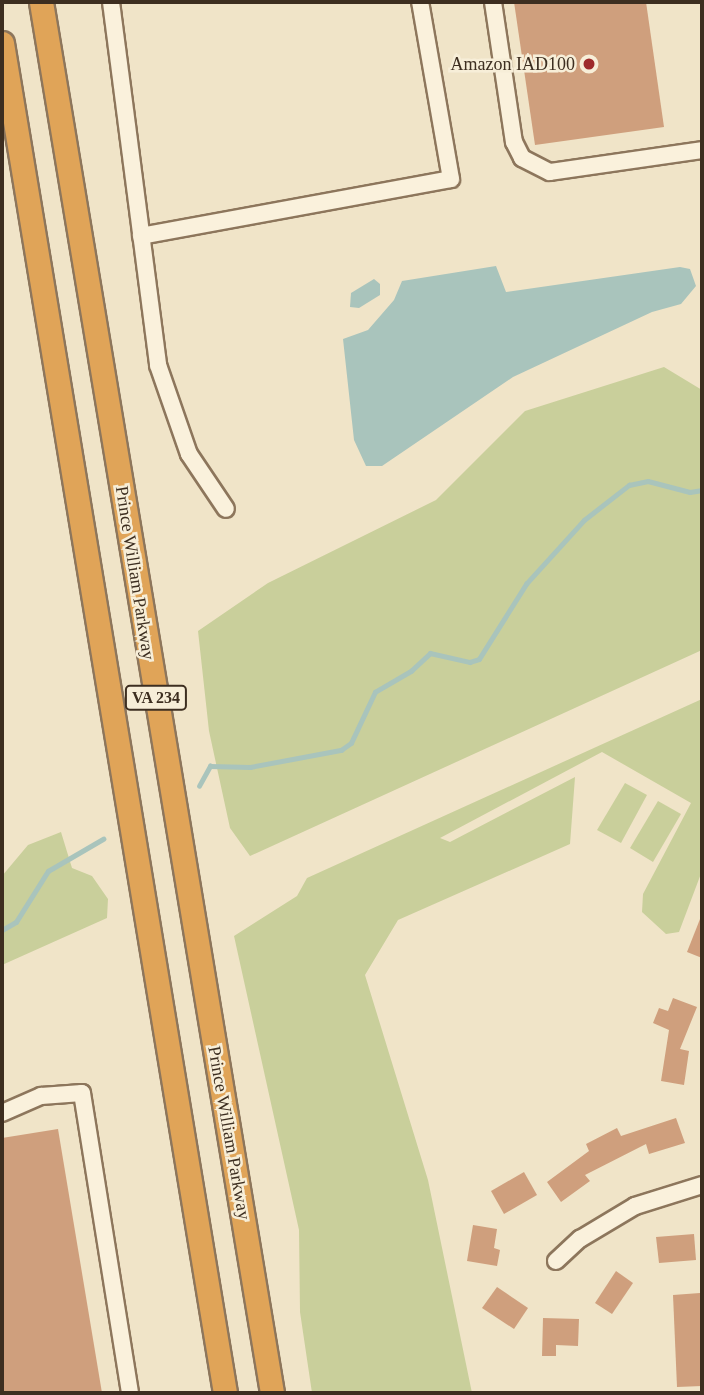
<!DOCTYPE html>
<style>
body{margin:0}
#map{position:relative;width:704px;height:1395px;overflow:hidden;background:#f0e4c8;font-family:"Times New Roman",serif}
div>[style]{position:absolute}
.green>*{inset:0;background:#c9cf9b}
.water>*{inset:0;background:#a9c4bc}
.stream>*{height:4.5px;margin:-2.25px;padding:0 2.25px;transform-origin:2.25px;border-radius:2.25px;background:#a9c4bc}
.building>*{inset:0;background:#cf9f7d}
.roads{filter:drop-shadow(2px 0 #8d765c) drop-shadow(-2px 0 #8d765c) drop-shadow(0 2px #8d765c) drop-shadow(0 -2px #8d765c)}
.minor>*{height:16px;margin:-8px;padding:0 8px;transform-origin:8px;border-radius:8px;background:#faf1dc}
.highway>*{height:23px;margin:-11.5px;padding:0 11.5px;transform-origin:11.5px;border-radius:11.5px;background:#e0a458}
.dots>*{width:19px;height:19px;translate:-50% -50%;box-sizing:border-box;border:4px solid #f7eed8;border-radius:50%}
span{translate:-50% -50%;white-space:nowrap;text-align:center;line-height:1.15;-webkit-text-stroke:5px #f7eed8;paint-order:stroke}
.shield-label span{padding:2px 5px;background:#f7eed8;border:2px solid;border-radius:5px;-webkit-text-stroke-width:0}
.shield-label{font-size:16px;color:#3d2e20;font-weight:700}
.poi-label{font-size:18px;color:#3d2e20}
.right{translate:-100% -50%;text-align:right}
.street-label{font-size:18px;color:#3d2e20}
.frame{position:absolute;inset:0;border:4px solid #3d2e20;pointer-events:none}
</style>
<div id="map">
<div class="green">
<i style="clip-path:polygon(664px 367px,702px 390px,702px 650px,250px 856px,230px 828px,209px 731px,198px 631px,268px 583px,436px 500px,525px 411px)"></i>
<i style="clip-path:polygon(702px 699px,702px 871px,679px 932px,666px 934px,642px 912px,643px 894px,691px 803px,602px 752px,440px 838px,450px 842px,575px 777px,570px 844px,398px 920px,365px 975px,428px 1180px,472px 1393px,312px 1393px,300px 1312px,299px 1230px,234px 936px,297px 896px,307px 878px)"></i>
<i style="clip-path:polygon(625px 783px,647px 795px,621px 843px,597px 830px)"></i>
<i style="clip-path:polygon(658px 801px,681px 814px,653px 862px,630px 848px)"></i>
<i style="clip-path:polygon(61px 832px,72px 868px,92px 876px,108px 899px,107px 918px,2px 965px,2px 876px,28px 845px)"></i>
</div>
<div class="water">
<i style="clip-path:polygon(496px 266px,506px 292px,680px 267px,690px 269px,696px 286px,681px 304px,652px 312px,513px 377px,382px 466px,366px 466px,354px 440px,343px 339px,368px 330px,394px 300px,402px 281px)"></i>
<i style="clip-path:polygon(374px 279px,380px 284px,380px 295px,359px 308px,350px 307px,351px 293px)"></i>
</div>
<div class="stream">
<i style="left:199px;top:786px;width:23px;rotate:-61deg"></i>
<i style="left:210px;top:766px;width:40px;rotate:1.4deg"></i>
<i style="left:250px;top:767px;width:93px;rotate:-10.6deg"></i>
<i style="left:341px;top:750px;width:12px;rotate:-35deg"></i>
<i style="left:351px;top:743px;width:56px;rotate:-64.8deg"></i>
<i style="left:375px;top:692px;width:42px;rotate:-30.3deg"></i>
<i style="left:411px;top:671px;width:26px;rotate:-43deg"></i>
<i style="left:430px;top:653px;width:41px;rotate:12.7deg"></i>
<i style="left:470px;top:662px;width:9px;rotate:-18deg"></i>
<i style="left:479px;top:659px;width:89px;rotate:-57.9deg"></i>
<i style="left:526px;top:584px;width:86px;rotate:-47.8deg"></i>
<i style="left:584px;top:520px;width:57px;rotate:-37.9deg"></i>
<i style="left:629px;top:485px;width:19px;rotate:-12deg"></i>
<i style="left:648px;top:481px;width:43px;rotate:14.7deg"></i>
<i style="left:690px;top:492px;width:12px;rotate:-9deg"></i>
<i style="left:2px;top:930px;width:16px;rotate:-30deg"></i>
<i style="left:16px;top:922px;width:60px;rotate:-57.9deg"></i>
<i style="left:48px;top:871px;width:64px;rotate:-30.2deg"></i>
</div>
<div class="building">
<i style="clip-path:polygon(514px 2px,646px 2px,664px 127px,535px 145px)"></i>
<i style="clip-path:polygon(702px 914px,702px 958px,687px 952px)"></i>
<i style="clip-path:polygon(673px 998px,697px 1007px,680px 1049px,689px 1051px,684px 1085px,661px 1081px,669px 1030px,653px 1023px,659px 1008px,668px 1011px)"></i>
<i style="clip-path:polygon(676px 1118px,685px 1143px,649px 1154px,646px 1144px,585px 1175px,590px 1181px,561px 1202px,547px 1182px,589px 1151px,586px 1144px,617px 1128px,621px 1136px)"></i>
<i style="clip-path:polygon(58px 1129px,102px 1393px,2px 1393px,2px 1138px)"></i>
<i style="clip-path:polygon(524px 1172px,537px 1195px,504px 1214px,491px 1191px)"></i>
<i style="clip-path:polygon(473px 1225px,497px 1229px,494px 1248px,500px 1250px,497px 1266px,467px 1261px)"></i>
<i style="clip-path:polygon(694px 1234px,696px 1260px,659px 1263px,656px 1237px)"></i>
<i style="clip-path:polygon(616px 1271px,633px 1283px,612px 1314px,595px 1303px)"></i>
<i style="clip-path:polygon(497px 1287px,528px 1308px,514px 1329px,482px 1308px)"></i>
<i style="clip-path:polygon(700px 1293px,702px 1386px,677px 1387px,673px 1295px)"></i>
<i style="clip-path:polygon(543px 1318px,579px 1319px,578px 1346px,556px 1345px,556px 1356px,542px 1356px)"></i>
</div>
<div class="roads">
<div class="minor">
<i style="left:111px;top:2px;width:366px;rotate:82.6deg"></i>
<i style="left:158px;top:365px;width:94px;rotate:70.8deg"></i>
<i style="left:189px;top:454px;width:66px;rotate:56.1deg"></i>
<i style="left:493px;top:2px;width:142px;rotate:81.5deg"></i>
<i style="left:514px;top:142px;width:18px;rotate:63deg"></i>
<i style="left:522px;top:158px;width:31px;rotate:27deg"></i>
<i style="left:550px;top:172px;width:154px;rotate:-8.2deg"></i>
<i style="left:141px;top:236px;width:315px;rotate:-10.4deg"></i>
<i style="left:451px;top:179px;width:180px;rotate:-99.9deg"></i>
<i style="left:2px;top:1113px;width:43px;rotate:-23.6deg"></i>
<i style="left:41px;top:1096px;width:41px;rotate:-4.2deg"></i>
<i style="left:82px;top:1093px;width:304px;rotate:80.9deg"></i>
<i style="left:556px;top:1261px;width:33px;rotate:-43deg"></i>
<i style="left:580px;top:1239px;width:64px;rotate:-31deg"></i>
<i style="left:635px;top:1206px;width:70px;rotate:-17.4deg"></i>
</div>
<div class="highway">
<i style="left:41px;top:2px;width:1410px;rotate:80.57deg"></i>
<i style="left:2px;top:43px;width:1368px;rotate:80.62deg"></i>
</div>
</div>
<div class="dots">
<i style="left:589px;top:64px;background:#9e2a2b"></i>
</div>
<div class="shield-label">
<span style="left:156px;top:698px">VA 234</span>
</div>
<div class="poi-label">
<span class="right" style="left:575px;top:64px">Amazon IAD100</span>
</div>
<div class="street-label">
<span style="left:135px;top:573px;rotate:81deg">Prince William Parkway</span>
<span style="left:229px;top:1133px;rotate:80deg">Prince William Parkway</span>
</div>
<div class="frame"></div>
</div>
